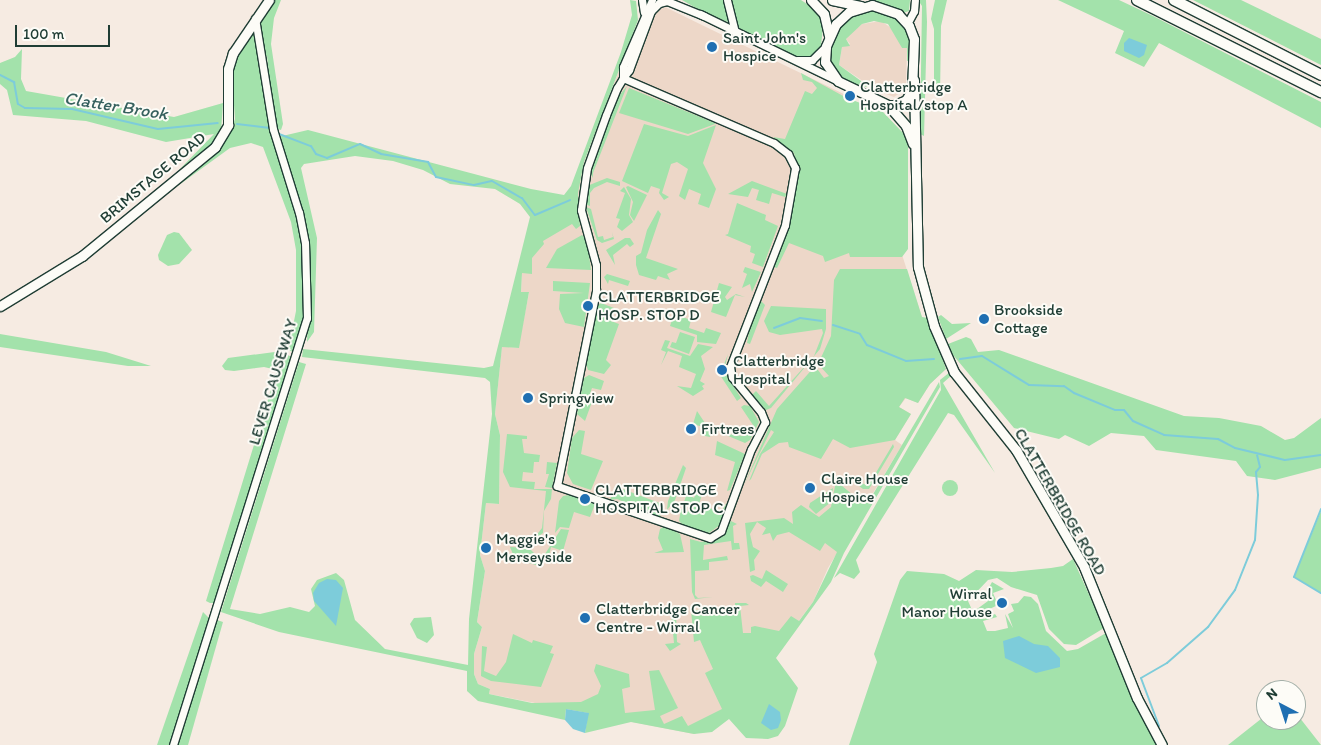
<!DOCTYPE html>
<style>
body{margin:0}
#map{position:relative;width:1321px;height:745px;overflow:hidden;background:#f6ebe2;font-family:Itim,sans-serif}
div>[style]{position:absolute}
.built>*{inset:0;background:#edd7c8}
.green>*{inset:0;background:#a3e2ab}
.round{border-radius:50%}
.water>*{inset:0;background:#7dccda}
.stream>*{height:2px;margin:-1px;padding:0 1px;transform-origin:1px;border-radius:1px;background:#7dccda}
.roads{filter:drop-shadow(1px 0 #1f3d34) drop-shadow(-1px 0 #1f3d34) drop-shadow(0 1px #1f3d34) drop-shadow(0 -1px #1f3d34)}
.minor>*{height:7px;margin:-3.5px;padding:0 3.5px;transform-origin:3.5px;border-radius:3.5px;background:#fdfcf7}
.major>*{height:9px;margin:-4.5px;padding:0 4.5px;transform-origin:4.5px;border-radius:4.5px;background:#fdfcf7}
.highway>*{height:10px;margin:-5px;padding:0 5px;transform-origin:5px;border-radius:5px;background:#fdfcf7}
.dots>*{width:14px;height:14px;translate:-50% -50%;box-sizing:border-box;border:2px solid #fdfcf7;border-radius:50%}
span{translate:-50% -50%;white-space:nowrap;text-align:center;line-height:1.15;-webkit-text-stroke:4px #fdfcf7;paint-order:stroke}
.poi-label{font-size:16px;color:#1f3d34}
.left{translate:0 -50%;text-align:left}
.right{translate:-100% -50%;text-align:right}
.street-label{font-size:16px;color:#1f3d34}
.water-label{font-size:18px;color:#36615e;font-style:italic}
.north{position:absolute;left:1256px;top:680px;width:50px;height:50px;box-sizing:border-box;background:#fdfcf7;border:1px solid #a4b0a9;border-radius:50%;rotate:320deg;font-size:14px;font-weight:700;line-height:20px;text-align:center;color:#1f3d34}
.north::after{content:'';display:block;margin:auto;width:18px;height:22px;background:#1f6fb2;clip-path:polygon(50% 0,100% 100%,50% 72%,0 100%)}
.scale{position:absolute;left:15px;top:25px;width:95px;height:22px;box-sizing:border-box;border:2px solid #1f3d34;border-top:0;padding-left:6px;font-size:15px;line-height:18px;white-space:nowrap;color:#1f3d34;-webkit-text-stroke:4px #fdfcf7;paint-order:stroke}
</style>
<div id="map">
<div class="built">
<i style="clip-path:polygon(665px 7px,852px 98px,928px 336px,946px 369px,930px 384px,918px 403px,906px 398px,899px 407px,911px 414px,895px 440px,902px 445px,828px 568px,813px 602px,729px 714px,694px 734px,489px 694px,490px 689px,478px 684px,474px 674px,474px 654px,482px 627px,477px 622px,485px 571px,480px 555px,486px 503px,499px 504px,500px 435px,495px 414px,502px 346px,518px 348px,529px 293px,521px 292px,522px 272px,579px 175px,620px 68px,633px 73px,655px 12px)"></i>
<i style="clip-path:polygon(881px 21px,894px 30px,902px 48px,907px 48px,906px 83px,904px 90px,894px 97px,876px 90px,839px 65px,842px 47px,850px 44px,846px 39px,850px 34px,862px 24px)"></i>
</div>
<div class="green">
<i style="clip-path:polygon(273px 0,281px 0,274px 18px,271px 44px,283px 124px,281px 130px,275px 128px,267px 56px,257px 57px,270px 130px,295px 206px,304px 258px,306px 311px,294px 353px,284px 347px,291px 336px,296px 311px,296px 250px,291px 222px,263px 147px,251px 143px,230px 148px,139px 214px,218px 149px,229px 136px,235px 119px,232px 77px,236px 59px,244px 40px)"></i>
<i style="clip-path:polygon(630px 0,636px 1px,638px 20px,584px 162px,578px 193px,580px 226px,576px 229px,572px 224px,543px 241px,544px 244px,532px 258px,532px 274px,522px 273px,521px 292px,529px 292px,519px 348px,502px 347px,495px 414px,500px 435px,499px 504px,486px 503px,480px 555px,485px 571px,477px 622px,482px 627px,474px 654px,474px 674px,478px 684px,490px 689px,489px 694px,532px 703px,581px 702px,598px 694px,601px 686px,594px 671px,596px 664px,629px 674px,630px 687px,622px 689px,625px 713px,655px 710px,649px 671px,659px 670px,678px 708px,660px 716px,664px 724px,682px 716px,688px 726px,722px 709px,705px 673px,713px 669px,700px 640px,694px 642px,691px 610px,735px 609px,735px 603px,746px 603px,749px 605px,740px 606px,743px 633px,751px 633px,751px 627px,755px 626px,779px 631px,791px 616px,799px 621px,813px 602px,837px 552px,825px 543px,820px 551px,789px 532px,777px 535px,773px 541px,770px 533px,762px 535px,766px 528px,757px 522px,750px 534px,753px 547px,760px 551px,754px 560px,755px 570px,750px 572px,745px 523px,784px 518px,793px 524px,792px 512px,801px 505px,819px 517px,831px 507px,836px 481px,858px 499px,864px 497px,869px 501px,939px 382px,940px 387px,844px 553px,831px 582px,776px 658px,798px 688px,785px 726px,778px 736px,768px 739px,746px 738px,729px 719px,712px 732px,694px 734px,631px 722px,585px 733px,588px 713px,566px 709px,565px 720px,478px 701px,467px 691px,467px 671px,279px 632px,221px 612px,299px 362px,306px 364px,230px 609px,260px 614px,290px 607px,309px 612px,315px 606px,311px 589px,317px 580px,336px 573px,344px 580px,355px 620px,385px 649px,468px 665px,469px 619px,492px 414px,490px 382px,485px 378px,302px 357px,303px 349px,484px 368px,493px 366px,530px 217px,520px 204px,495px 189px,450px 184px,423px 170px,393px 161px,355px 156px,304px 164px,301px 168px,317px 238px,314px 332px,307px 342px,310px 270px,306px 231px,278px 137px,308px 130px,531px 189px,564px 195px,571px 186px,621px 52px,632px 15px)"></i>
<i style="clip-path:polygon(682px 0,724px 0,728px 22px,708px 15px)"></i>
<i style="clip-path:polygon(731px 0,801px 0,816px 10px,820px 17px,823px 27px,821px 46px,814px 56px,800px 58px,740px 31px)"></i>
<i style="clip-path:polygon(872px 0,910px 0,909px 11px,903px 13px,894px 7px)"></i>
<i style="clip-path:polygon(918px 0,926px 0,927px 22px,924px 136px,920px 134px,922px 6px)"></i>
<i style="clip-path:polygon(935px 0,947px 0,941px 26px,940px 98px,934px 89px,934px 29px,931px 19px)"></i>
<i style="clip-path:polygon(1058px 0,1119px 0,1153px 16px,1321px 102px,1321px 128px,1159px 43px,1144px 67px,1115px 53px,1124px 31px)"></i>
<i style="clip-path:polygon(1193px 0,1241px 0,1321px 39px,1321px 65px)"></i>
<i style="clip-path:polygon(868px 10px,892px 15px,904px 26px,911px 42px,911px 60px,907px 61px,907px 48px,902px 48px,888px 24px,874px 21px,862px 24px,846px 39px,850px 46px,842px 47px,839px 65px,868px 86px,861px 88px,833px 72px,828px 57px,840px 26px,853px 14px)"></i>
<i style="clip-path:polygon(22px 49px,21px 79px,26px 91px,174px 117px,223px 103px,221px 132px,210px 147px,178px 171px,214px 134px,166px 142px,86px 121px,13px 115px,7px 90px,0 84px,0 63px,15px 57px)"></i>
<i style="clip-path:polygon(801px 73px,845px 97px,883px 112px,905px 135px,908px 147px,908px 249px,902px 257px,850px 257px,849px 253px,825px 262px,823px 256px,789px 243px,777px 268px,774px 267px,788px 229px,799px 176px,794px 153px,773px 137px,785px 139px,805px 91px,812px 94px,817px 88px,812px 82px,803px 80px)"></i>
<i style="clip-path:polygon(627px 86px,593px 173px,593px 178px,589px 170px,605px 128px,618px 97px)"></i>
<i style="clip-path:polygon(629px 88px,715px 123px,715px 124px,688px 134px,619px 113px)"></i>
<i style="clip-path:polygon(644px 124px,688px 136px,716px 125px,703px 163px,716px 189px,709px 208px,698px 204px,701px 194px,689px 189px,685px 200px,679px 196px,688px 169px,677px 162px,671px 164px,662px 193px,669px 197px,664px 200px,659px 193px,660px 189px,651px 186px,648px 193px,622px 181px)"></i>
<i style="clip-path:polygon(607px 178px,620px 182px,620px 186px,607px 182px,594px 188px,590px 193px,590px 206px,585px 204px,587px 186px)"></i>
<i style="clip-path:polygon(752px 181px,787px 194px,785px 197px,772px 193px,769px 204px,756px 200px,759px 190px,752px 188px,748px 197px,728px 194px)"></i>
<i style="clip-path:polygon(628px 186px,647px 195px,634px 221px,630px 215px,633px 202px,626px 187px)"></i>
<i style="clip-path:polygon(624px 187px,631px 199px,629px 215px,633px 222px,622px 231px,617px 227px,620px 219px,616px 218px,625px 193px,620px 191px)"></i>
<i style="clip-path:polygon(737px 203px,766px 215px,765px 220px,778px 226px,763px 267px,752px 263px,755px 254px,750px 252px,751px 246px,725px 235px,728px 234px)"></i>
<i style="clip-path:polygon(586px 207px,591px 209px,598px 237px,603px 236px,604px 240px,613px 237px,612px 232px,614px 239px,602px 243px,597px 240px)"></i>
<i style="clip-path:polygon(658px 210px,661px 214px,646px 258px,678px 269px,667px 274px,670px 280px,658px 276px,656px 280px,639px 275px,636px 265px,636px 256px,641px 253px,647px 230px)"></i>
<i style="clip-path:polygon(174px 232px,179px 233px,192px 250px,179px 264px,168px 266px,159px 260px,158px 255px,167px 235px)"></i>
<i style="clip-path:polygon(582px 235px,587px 240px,591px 270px,546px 268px,557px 249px)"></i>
<i style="clip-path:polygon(625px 238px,630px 238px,634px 244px,630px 247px,627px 244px,613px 255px,615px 265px,606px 250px)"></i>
<i style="clip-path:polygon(745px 267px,761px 272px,752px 292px,750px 284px,742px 288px,747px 274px,743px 272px)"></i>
<i style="clip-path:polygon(840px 269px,907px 269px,922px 317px,928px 318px,946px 369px,930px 384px,918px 403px,905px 398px,899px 407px,911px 414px,895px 440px,850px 448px,833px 439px,821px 459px,789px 447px,788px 442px,779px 443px,762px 454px,751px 479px,749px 481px,760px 454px,774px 432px,771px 430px,744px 485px,777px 409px,815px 366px,824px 378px,829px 376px,818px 364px,831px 336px,834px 280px)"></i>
<i style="clip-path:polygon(607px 274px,630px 281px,628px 286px,609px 280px,608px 284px,604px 277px)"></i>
<i style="clip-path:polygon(553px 281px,590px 283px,584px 327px,565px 323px,559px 309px,560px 294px,584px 293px,553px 291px)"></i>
<i style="clip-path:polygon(719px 283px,732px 287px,725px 297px,727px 300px,736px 294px,745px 297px,735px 295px,726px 317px,711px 312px)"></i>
<i style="clip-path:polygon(760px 300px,765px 305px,750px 344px,747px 343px,751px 322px)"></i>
<i style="clip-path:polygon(601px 303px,614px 308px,611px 321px,619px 324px,606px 360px,611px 365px,604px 374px,588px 370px,586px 364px,597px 306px)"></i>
<i style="clip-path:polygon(771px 306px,826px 309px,826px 329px,820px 349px,771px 408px,766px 410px,752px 395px,756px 391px,769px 406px,814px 356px,823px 333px,822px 329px,780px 335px,769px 332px,764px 321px)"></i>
<i style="clip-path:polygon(674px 314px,691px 320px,689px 328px,704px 333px,706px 328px,721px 333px,716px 344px,697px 342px,697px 335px,670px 326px)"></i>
<i style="clip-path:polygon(941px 315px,952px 324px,971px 323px,946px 339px,938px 317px)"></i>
<i style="clip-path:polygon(680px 332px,695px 337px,689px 354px,670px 347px,672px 342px,676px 343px)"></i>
<i style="clip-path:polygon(0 334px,106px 352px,151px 366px,128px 366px,0 347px)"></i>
<i style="clip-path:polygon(966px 337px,971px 339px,978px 352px,999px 350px,1184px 416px,1219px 418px,1261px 426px,1285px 440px,1294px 438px,1321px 418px,1321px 468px,1275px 480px,1247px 476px,1236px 461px,1156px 450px,1144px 436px,1111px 433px,1089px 446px,1065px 435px,1059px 439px,1014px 428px,953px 355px,948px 344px)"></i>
<i style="clip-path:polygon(665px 340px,670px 341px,667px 348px,690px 356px,698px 344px,713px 347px,701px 356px,705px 369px,700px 381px,705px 384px,702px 386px,704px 389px,693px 396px,677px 386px,691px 388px,696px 374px,679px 367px,682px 356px,668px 351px,661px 365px,666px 352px,661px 350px)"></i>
<i style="clip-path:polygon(282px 351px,291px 357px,214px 603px,210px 603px,206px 601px,277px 370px,264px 367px,234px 371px,225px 370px,222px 366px,228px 358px)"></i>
<i style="clip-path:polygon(728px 354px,724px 371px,741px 398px,737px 401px,720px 375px)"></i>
<i style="clip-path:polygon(950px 372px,952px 375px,943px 383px,995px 473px,954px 415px,948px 413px,856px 560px,860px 572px,854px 579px,840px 573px,834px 578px,941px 390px,940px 380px)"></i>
<i style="clip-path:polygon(589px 375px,604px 381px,601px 390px,592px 388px,589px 397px,593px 399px,585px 421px,577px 414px,584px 378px)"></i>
<i style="clip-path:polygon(744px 405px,750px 406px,759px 422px,750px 440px,745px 443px,721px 433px,743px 436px,755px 428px,741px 407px)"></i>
<i style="clip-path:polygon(697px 411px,711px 432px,710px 437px,700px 435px,703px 427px,693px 424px)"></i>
<i style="clip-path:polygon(579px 430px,585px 431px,581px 454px,603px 461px,591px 490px,573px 484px,567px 473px,572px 438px)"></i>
<i style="clip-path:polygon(507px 434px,527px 436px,527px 439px,522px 439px,524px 453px,540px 455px,539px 462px,534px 462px,533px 473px,523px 472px,522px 481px,535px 482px,534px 489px,552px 489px,551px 499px,544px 511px,543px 533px,532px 541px,542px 528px,546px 491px,510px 487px,503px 472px)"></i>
<i style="clip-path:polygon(717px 441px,745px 454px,730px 490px,727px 491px,735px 462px,715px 455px)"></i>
<i style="clip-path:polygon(893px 444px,894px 447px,869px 489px,863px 489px,845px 475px,868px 486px)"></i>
<i style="clip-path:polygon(547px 462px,557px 463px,552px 488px,545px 487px,549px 474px,546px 474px)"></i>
<i style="clip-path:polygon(683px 465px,686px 468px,675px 500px,667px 510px,668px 501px)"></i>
<i class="round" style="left:942px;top:480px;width:16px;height:16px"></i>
<i style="clip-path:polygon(615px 486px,662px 504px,660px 517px,617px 499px,610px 500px)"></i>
<i style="clip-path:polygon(699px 487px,704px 488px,699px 504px,721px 512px,727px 502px,720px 525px,709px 533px,683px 525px,679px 521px,681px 509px,688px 512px,690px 504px,684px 502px,685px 499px,687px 494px,694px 498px)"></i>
<i style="clip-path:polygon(833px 488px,831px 502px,816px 514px,809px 507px,810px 503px)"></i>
<i style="clip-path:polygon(569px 495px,595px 504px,590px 517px,574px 512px,569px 528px,560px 527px,555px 533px,559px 501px,563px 496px)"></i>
<i style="clip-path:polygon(1321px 511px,1321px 593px,1294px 577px)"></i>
<i style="clip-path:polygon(731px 521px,737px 524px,733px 526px,734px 543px,739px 543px,740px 549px,732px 550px,731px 541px,704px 545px,703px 560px,727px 556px,728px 560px,709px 562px,709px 570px,695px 571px,695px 595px,698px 598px,713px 597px,695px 599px,692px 592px,690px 539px,701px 542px,714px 539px)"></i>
<i style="clip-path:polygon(665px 526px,680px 534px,684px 552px,654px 553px,663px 550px,658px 538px,660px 529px)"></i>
<i style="clip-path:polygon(561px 529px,569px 530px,563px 551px,551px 547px,548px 560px,545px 554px)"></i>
<i style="clip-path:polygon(510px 547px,529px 548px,535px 554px,532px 556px,534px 560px,543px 567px,515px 559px)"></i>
<i style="clip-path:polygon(1073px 559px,1104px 628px,1076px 645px,1064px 644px,1049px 629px,1037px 595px,1011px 587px,997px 578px,988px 580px,968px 601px,973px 612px,988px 601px,985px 595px,992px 582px,1004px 589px,993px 593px,998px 605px,981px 613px,984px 619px,995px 614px,997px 617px,983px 621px,987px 631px,995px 631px,1008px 628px,1005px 614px,1013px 628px,1008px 614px,1014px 611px,1011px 604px,1018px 603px,1024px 596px,1031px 597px,1038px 604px,1046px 631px,1067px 651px,1078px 649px,1106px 633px,1142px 715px,1158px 745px,849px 745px,877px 662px,874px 654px,900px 580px,907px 571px,944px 574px,959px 581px,976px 570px,1012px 572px,1051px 568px,1063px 566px)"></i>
<i style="clip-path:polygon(766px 570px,788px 584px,783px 592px,766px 581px,761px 587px,751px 581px,750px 576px,753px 575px,762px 579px)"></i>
<i style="clip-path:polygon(676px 607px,681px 611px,676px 612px,677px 642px,681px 644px,670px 651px,665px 644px,674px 643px,671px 612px,662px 610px)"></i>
<i style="clip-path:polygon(203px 612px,210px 619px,170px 745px,157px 745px)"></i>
<i style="clip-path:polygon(431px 617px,434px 635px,427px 643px,417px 638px,410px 624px,414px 618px)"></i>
<i style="clip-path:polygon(217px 620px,223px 622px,188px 745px,178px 745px)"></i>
<i style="clip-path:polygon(513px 634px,532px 643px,533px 640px,553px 646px,550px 653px,554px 654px,541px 687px,491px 681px,481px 676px,482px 646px,487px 647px,484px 671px,496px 676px,506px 662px)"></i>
<i style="clip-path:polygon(1296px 713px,1321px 745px,1228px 745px,1266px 715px,1266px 720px,1296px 720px)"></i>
</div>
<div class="water">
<i style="clip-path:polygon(1129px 38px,1147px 45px,1144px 55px,1139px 58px,1124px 51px,1124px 43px)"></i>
<i style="clip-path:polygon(327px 579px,336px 580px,343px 588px,336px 626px,314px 601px,313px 593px,319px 583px)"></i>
<i style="clip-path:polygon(1019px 636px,1034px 644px,1048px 646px,1060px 658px,1060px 667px,1036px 673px,1005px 658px,1003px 641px)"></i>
<i style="clip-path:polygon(769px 704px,780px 712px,781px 720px,778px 728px,771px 730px,761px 723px)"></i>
<i style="clip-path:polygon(566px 709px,589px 713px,585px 733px,573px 729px,565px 720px)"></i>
</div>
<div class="stream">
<i style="left:0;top:75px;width:16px;rotate:27deg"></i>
<i style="left:14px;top:82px;width:22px;rotate:80deg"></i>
<i style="left:18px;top:104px;width:8px;rotate:30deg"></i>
<i style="left:25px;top:108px;width:47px;rotate:1.2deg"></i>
<i style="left:72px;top:109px;width:88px;rotate:13.1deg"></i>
<i style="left:158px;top:129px;width:60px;rotate:-5.7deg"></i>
<i style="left:237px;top:124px;width:31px;rotate:7deg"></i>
<i style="left:279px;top:134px;width:34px;rotate:21deg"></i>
<i style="left:311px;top:146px;width:9px;rotate:58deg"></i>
<i style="left:316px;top:154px;width:12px;rotate:20deg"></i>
<i style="left:327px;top:158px;width:36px;rotate:-23deg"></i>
<i style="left:360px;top:144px;width:23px;rotate:25deg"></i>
<i style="left:381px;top:154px;width:48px;rotate:9.7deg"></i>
<i style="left:428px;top:162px;width:17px;rotate:62deg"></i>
<i style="left:436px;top:177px;width:39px;rotate:12deg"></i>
<i style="left:474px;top:185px;width:18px;rotate:-13deg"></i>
<i style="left:492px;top:181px;width:34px;rotate:30deg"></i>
<i style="left:522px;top:198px;width:21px;rotate:53deg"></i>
<i style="left:535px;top:215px;width:38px;rotate:-23deg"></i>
<i style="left:833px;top:325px;width:28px;rotate:18deg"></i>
<i style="left:860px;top:334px;width:13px;rotate:58deg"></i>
<i style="left:867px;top:345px;width:42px;rotate:22.3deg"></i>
<i style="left:906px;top:361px;width:28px;rotate:-4deg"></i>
<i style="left:774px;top:328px;width:28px;rotate:-21deg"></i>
<i style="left:800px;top:318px;width:22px;rotate:8deg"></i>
<i style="left:960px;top:359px;width:22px;rotate:-8deg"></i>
<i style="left:982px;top:356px;width:55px;rotate:31.7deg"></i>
<i style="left:1029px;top:385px;width:35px;rotate:2deg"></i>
<i style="left:1064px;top:386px;width:12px;rotate:35deg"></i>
<i style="left:1074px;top:393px;width:44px;rotate:22.5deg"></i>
<i style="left:1115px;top:410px;width:9px"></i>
<i style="left:1124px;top:410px;width:14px;rotate:51deg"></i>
<i style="left:1133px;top:421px;width:34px;rotate:24deg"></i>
<i style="left:1164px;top:435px;width:54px;rotate:4.2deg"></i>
<i style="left:1218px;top:439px;width:19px;rotate:28deg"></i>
<i style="left:1235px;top:448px;width:51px;rotate:13.5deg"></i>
<i style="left:1285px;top:460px;width:36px;rotate:-8deg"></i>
<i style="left:1321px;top:509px;width:73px;rotate:111.7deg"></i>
<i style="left:1294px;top:577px;width:31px;rotate:31deg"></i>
<i style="left:1159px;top:726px;width:51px;rotate:-110.6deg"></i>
<i style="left:1141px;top:678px;width:30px;rotate:-30deg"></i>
<i style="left:1167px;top:663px;width:55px;rotate:-41.3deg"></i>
<i style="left:1208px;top:627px;width:46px;rotate:-53.9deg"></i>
<i style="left:1235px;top:590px;width:54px;rotate:-68.2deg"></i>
<i style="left:1255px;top:540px;width:45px;rotate:-86.2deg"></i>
<i style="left:1258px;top:495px;width:23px;rotate:-95deg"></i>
<i style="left:1256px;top:472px;width:6px;rotate:-51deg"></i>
<i style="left:1260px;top:467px;width:12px;rotate:-104deg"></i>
</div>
<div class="roads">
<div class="minor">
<i style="left:642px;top:0;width:12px;rotate:81deg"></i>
<i style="left:727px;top:0;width:33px;rotate:76deg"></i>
<i style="left:700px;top:14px;width:153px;rotate:25.9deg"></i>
<i style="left:907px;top:24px;width:15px;rotate:-62deg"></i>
<i style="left:914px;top:11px;width:11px;rotate:-85deg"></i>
<i style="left:797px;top:60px;width:15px"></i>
<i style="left:812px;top:60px;width:20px;rotate:-45deg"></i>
<i style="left:623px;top:78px;width:164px;rotate:23.3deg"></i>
<i style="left:774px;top:143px;width:18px;rotate:38deg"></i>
<i style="left:788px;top:154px;width:16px;rotate:63deg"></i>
<i style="left:795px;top:168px;width:58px;rotate:100deg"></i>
<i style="left:785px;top:225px;width:152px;rotate:111.2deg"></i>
<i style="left:730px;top:367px;width:10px;rotate:79deg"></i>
<i style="left:732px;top:377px;width:45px;rotate:50.4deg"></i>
<i style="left:761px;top:412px;width:11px;rotate:68deg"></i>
<i style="left:765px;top:422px;width:30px;rotate:117deg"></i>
<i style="left:751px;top:449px;width:87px;rotate:110.1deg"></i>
<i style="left:721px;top:531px;width:13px;rotate:148deg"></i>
<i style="left:710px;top:538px;width:162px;rotate:-161.2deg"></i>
<i style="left:557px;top:486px;width:200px;rotate:-78.7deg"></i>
<i style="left:596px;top:290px;width:25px;rotate:-90deg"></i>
<i style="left:596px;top:265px;width:57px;rotate:-105.3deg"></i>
<i style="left:581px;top:210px;width:42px;rotate:-81.9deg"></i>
<i style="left:587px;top:168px;width:56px;rotate:-70.3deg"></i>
<i style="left:606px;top:115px;width:29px;rotate:-68deg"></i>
<i style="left:617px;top:88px;width:12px;rotate:-59deg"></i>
<i style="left:623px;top:78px;width:10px;rotate:-53deg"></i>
<i style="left:629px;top:70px;width:63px;rotate:-69.6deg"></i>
<i style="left:651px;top:11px;width:11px;rotate:-45deg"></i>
<i style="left:659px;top:3px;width:8px;rotate:-14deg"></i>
<i style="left:667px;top:1px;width:40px;rotate:22deg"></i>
<i style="left:623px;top:78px;width:11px;rotate:-90deg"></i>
<i style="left:623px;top:67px;width:73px;rotate:-66.6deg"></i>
<i style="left:173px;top:745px;width:448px;rotate:-72.6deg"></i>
<i style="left:307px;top:318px;width:75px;rotate:-91.5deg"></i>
<i style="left:305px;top:243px;width:31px;rotate:-101deg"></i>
<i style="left:299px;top:213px;width:88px;rotate:-107.2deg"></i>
<i style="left:273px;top:129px;width:112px;rotate:-99.2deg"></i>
</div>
<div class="major">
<i style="left:811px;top:0;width:19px;rotate:47deg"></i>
<i style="left:824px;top:14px;width:23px;rotate:77deg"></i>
<i style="left:832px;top:0;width:30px;rotate:12deg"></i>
<i style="left:872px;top:5px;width:28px;rotate:19deg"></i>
<i style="left:898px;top:14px;width:16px;rotate:47deg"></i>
<i style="left:909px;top:26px;width:14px;rotate:69deg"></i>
<i style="left:914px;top:39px;width:51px;rotate:92.2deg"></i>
<i style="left:912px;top:90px;width:12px;rotate:121deg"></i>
<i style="left:906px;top:100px;width:12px;rotate:156deg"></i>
<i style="left:895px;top:105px;width:7px;rotate:180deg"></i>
<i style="left:888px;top:105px;width:55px;rotate:-154.4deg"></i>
<i style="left:838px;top:81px;width:23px;rotate:-124deg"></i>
<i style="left:825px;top:62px;width:16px;rotate:-86deg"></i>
<i style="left:826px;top:46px;width:24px;rotate:-66deg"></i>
<i style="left:836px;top:24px;width:18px;rotate:-43deg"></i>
<i style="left:849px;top:12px;width:24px;rotate:-17deg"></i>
<i style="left:914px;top:80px;width:187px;rotate:88.8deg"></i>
<i style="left:918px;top:267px;width:61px;rotate:74.8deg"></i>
<i style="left:934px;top:326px;width:50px;rotate:66.5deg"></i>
<i style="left:954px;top:372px;width:100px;rotate:51.5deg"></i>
<i style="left:1016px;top:450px;width:135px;rotate:59.8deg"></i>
<i style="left:1084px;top:567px;width:141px;rotate:68deg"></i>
<i style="left:1137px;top:698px;width:53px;rotate:62deg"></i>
<i style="left:888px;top:105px;width:28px;rotate:49deg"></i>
<i style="left:906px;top:126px;width:19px;rotate:69deg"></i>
<i style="left:0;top:306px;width:96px;rotate:-31.4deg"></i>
<i style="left:82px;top:256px;width:172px;rotate:-39.3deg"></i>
<i style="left:215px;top:147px;width:26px;rotate:-59deg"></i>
<i style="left:228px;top:125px;width:56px;rotate:-90deg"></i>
<i style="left:228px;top:69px;width:17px;rotate:-73deg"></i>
<i style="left:233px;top:53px;width:64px;rotate:-55.8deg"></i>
</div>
<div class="highway">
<i style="left:1137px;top:0;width:206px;rotate:26.6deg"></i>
<i style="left:1174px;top:0;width:165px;rotate:27deg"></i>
</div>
</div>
<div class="dots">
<i style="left:712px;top:47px;background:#1f6fb2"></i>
<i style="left:850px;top:96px;background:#1f6fb2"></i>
<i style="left:588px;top:306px;background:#1f6fb2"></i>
<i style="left:984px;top:319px;background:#1f6fb2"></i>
<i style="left:722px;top:370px;background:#1f6fb2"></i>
<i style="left:528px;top:398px;background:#1f6fb2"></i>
<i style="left:691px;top:429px;background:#1f6fb2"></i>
<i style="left:810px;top:488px;background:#1f6fb2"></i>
<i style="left:585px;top:499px;background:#1f6fb2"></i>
<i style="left:486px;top:548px;background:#1f6fb2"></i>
<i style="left:1002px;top:603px;background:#1f6fb2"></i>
<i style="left:585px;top:618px;background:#1f6fb2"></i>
</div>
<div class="poi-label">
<span class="left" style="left:723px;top:47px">Saint John's<br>Hospice</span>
<span class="left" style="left:860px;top:96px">Clatterbridge<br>Hospital/stop A</span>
<span class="left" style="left:598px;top:306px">CLATTERBRIDGE<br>HOSP. STOP D</span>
<span class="left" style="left:994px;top:319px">Brookside<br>Cottage</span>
<span class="left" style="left:733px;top:370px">Clatterbridge<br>Hospital</span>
<span class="left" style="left:539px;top:398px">Springview</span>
<span class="left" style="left:701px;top:429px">Firtrees</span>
<span class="left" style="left:821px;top:488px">Claire House<br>Hospice</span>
<span class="left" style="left:595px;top:499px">CLATTERBRIDGE<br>HOSPITAL STOP C</span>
<span class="left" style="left:496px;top:548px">Maggie's<br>Merseyside</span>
<span class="right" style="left:992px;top:603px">Wirral<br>Manor House</span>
<span class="left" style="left:596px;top:618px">Clatterbridge Cancer<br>Centre - Wirral</span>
</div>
<div class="street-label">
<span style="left:153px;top:178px;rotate:-40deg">BRIMSTAGE ROAD</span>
<span style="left:273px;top:382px;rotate:-73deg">LEVER CAUSEWAY</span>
<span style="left:1060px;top:502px;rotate:60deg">CLATTERBRIDGE ROAD</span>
</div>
<div class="water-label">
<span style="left:116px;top:106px;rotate:9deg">Clatter Brook</span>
</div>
<div class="north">N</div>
<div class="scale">100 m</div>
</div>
